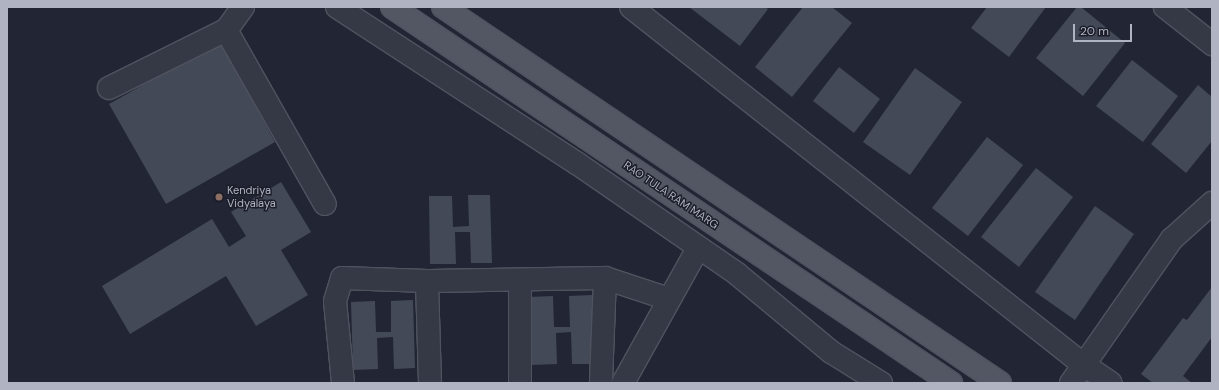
<!DOCTYPE html>
<style>
body{margin:0}
#map{position:relative;width:1219px;height:390px;overflow:hidden;background:#222634;font-family:"DM Sans",sans-serif}
div>[style]{position:absolute}
.building>*{inset:0;background:#444958}
.roads{filter:drop-shadow(1px 0 #50535f) drop-shadow(-1px 0 #50535f) drop-shadow(0 1px #50535f) drop-shadow(0 -1px #50535f)}
.minor>*{height:22px;margin:-11px;padding:0 11px;transform-origin:11px;border-radius:11px;background:#353945}
.major>*{height:22px;margin:-11px;padding:0 11px;transform-origin:11px;border-radius:11px;background:#535764}
.dots>*{width:11px;height:11px;translate:-50% -50%;box-sizing:border-box;border:2px solid #1b1e29;border-radius:50%}
span{translate:-50% -50%;white-space:nowrap;text-align:center;line-height:1.15;-webkit-text-stroke:3px #1b1e29;paint-order:stroke}
.poi-label{font-size:11px;color:#b0b3c1}
.left{translate:0 -50%;text-align:left}
.street-label{font-size:11px;color:#b0b3c1}
.frame{position:absolute;inset:0;border:8px solid #b0b3c1;pointer-events:none}
.scale{position:absolute;left:1073px;top:24px;width:59px;height:18px;box-sizing:border-box;border:2px solid #b0b3c1;border-top:0;padding-left:5px;font-size:12px;line-height:14px;white-space:nowrap;color:#b0b3c1;-webkit-text-stroke:3px #1b1e29;paint-order:stroke}
</style>
<div id="map">
<div class="building">
<i style="clip-path:polygon(689px 7px,764px 7px,768px 9px,740px 46px)"></i>
<i style="clip-path:polygon(803px 7px,832px 7px,852px 23px,792px 97px,755px 67px)"></i>
<i style="clip-path:polygon(987px 7px,1046px 7px,1009px 57px,971px 28px)"></i>
<i style="clip-path:polygon(1077px 7px,1081px 7px,1125px 43px,1083px 96px,1036px 58px)"></i>
<i style="clip-path:polygon(220px 42px,275px 142px,166px 204px,109px 104px)"></i>
<i style="clip-path:polygon(1132px 60px,1178px 96px,1143px 142px,1096px 106px)"></i>
<i style="clip-path:polygon(839px 67px,880px 99px,854px 133px,813px 101px)"></i>
<i style="clip-path:polygon(915px 68px,962px 102px,910px 175px,863px 142px)"></i>
<i style="clip-path:polygon(1198px 85px,1212px 97px,1212px 141px,1186px 173px,1151px 144px)"></i>
<i style="clip-path:polygon(987px 137px,1023px 165px,968px 236px,932px 208px)"></i>
<i style="clip-path:polygon(1036px 168px,1073px 197px,1019px 267px,981px 237px)"></i>
<i style="clip-path:polygon(281px 182px,311px 232px,281px 250px,308px 295px,256px 326px,226px 276px,130px 334px,102px 286px,212px 219px,229px 247px,246px 236px,231px 212px)"></i>
<i style="clip-path:polygon(468px 195px,490px 195px,492px 263px,471px 263px,470px 232px,455px 232px,456px 264px,430px 264px,429px 196px,452px 196px,453px 227px,469px 226px)"></i>
<i style="clip-path:polygon(1095px 206px,1134px 234px,1075px 320px,1035px 292px)"></i>
<i style="clip-path:polygon(1212px 287px,1212px 337px,1183px 376px,1192px 383px,1153px 383px,1141px 374px,1183px 318px,1187px 320px)"></i>
<i style="clip-path:polygon(592px 295px,594px 364px,572px 364px,571px 332px,556px 333px,557px 364px,531px 365px,529px 297px,553px 296px,554px 327px,570px 327px,569px 296px)"></i>
<i style="clip-path:polygon(413px 300px,415px 368px,394px 369px,393px 337px,377px 338px,378px 369px,353px 370px,351px 302px,375px 301px,376px 332px,391px 332px,391px 301px)"></i>
</div>
<div class="roads">
<div class="minor">
<i style="left:243px;top:7px;width:29px;rotate:126deg"></i>
<i style="left:226px;top:30px;width:200px;rotate:60.4deg"></i>
<i style="left:337px;top:7px;width:288px;rotate:33.1deg"></i>
<i style="left:578px;top:164px;width:192px;rotate:34.6deg"></i>
<i style="left:736px;top:273px;width:124px;rotate:39.7deg"></i>
<i style="left:831px;top:352px;width:59px;rotate:31.8deg"></i>
<i style="left:631px;top:7px;width:577px;rotate:38.32deg"></i>
<i style="left:1084px;top:365px;width:32px;rotate:34deg"></i>
<i style="left:1165px;top:7px;width:60px;rotate:38.2deg"></i>
<i style="left:109px;top:88px;width:131px;rotate:-26.4deg"></i>
<i style="left:605px;top:278px;width:67px;rotate:18.2deg"></i>
<i style="left:343px;top:383px;width:82px;rotate:-95.6deg"></i>
<i style="left:335px;top:301px;width:24px;rotate:-73deg"></i>
<i style="left:342px;top:278px;width:85px;rotate:2deg"></i>
<i style="left:430px;top:383px;width:102px;rotate:-91.7deg"></i>
<i style="left:427px;top:281px;width:178px;rotate:-1deg"></i>
<i style="left:605px;top:278px;width:105px;rotate:92.2deg"></i>
<i style="left:520px;top:383px;width:103px;rotate:-90deg"></i>
<i style="left:623px;top:383px;width:154px;rotate:-60.9deg"></i>
<i style="left:1071px;top:383px;width:176px;rotate:-55deg"></i>
<i style="left:1172px;top:239px;width:54px;rotate:-42deg"></i>
</div>
<div class="major">
<i style="left:392px;top:7px;width:674px;rotate:33.93deg"></i>
<i style="left:443px;top:7px;width:672px;rotate:34.02deg"></i>
</div>
</div>
<div class="dots">
<i style="left:219px;top:197px;background:#8d6e63"></i>
</div>
<div class="poi-label">
<span class="left" style="left:227px;top:197px">Kendriya<br>Vidyalaya</span>
</div>
<div class="street-label">
<span style="left:671px;top:195px;rotate:34deg">RAO TULA RAM MARG</span>
</div>
<div class="frame"></div>
<div class="scale">20 m</div>
</div>
